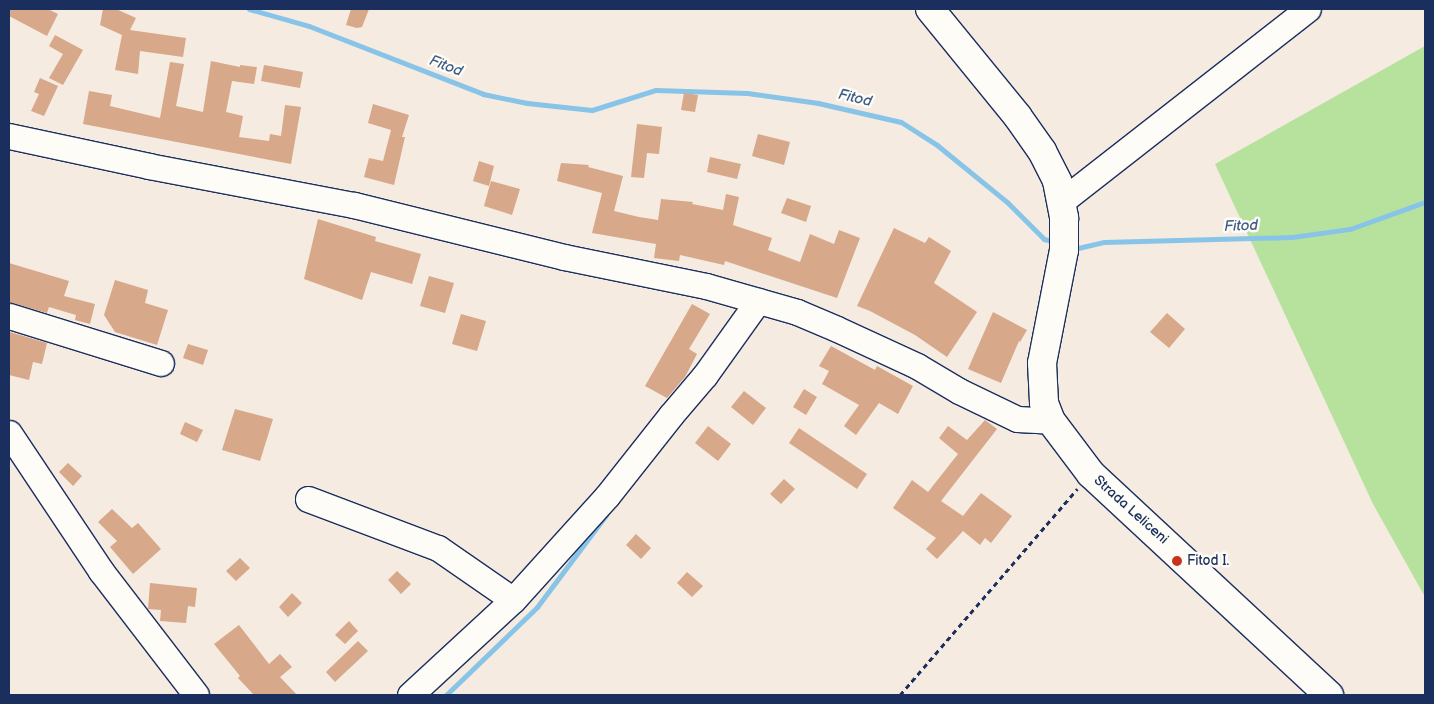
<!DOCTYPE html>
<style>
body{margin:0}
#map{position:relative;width:1434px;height:704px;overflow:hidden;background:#f5ebe1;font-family:"Balsamiq Sans",sans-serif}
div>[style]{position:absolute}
.green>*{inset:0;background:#b7e29e}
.stream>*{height:5px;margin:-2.5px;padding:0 2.5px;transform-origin:2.5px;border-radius:2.5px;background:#88c4e8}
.building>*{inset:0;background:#d7a889}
.path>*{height:3px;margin-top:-1.5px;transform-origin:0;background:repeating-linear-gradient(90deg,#1b2f5e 0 5px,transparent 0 9px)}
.roads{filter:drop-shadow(1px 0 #1b2f5e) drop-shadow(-1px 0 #1b2f5e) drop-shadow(0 1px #1b2f5e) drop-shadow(0 -1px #1b2f5e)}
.minor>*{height:25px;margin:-12.5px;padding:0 12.5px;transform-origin:12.5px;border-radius:12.5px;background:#fdfcf7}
.major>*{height:28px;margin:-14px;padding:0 14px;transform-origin:14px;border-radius:14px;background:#fdfcf7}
.dots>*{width:14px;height:14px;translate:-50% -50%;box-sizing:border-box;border:2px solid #fdfcf7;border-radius:50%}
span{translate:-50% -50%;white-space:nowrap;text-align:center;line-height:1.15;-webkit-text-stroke:5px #fdfcf7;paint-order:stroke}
.street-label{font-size:14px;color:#1b2f5e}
.poi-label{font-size:14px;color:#1b2f5e}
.left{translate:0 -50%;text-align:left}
.water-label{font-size:15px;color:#3c5c87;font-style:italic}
.frame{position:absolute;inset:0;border:10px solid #1b2f5e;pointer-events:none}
</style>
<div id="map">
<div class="green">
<i style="clip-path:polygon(1425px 46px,1425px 597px,1373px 504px,1215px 164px)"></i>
</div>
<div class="stream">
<i style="left:249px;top:9px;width:62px;rotate:15.8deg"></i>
<i style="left:309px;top:26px;width:187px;rotate:21.3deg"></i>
<i style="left:483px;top:94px;width:45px;rotate:11.6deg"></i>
<i style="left:527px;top:103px;width:65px;rotate:6.1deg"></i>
<i style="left:592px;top:110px;width:67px;rotate:-17.4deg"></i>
<i style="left:656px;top:90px;width:91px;rotate:1.9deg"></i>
<i style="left:747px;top:93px;width:72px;rotate:8deg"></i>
<i style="left:818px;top:103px;width:85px;rotate:12.9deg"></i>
<i style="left:901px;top:122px;width:43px;rotate:32.6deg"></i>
<i style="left:937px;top:145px;width:92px;rotate:39.2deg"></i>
<i style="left:1008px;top:203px;width:51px;rotate:45deg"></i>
<i style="left:1044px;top:239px;width:12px;rotate:14deg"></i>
<i style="left:1072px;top:246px;width:6px;rotate:18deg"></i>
<i style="left:1078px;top:248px;width:27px;rotate:-13deg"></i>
<i style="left:1104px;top:242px;width:188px;rotate:-1.5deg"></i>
<i style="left:1292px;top:237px;width:59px;rotate:-7.9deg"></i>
<i style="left:1350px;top:229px;width:80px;rotate:-19.8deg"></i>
<i style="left:446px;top:695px;width:127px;rotate:-44deg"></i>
<i style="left:537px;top:607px;width:115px;rotate:-53.1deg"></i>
</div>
<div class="building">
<i style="clip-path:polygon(9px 9px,48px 9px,58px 14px,47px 36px,9px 16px)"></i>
<i style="clip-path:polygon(103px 9px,116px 9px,136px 18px,130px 30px,186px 38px,183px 57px,140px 51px,138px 74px,115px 70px,122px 35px,100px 25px)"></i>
<i style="clip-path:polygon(351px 9px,369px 9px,362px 27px,357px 28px,346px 25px)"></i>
<i style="clip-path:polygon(55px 35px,83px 50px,63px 85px,49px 78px,63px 54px,49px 46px)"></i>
<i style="clip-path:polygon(211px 61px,240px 67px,240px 65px,257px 67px,254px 84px,232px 81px,226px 112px,243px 116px,239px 137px,269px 141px,270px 134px,281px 136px,285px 105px,301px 107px,291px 164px,83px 124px,89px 91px,112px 95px,110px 106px,160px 118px,170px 62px,184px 64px,176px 106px,203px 112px)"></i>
<i style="clip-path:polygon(264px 65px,303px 72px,300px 88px,261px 81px)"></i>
<i style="clip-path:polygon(40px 78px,58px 86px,44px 116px,31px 111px,39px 94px,34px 92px)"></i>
<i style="clip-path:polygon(684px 93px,698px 95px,695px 112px,681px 110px)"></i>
<i style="clip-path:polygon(373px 104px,409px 115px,402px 137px,405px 137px,394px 185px,364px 177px,369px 158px,383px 161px,391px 130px,368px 123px)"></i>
<i style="clip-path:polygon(637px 124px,662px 127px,659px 154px,647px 153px,644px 178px,631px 177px)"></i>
<i style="clip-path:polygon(758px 134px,790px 142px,784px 165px,752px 156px)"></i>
<i style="clip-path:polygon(710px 157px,741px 164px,737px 179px,707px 172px)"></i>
<i style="clip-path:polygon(479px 161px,494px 166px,489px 186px,473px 181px)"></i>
<i style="clip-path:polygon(561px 163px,589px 165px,588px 167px,623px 176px,614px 211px,639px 217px,658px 220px,661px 199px,693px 202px,692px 204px,723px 210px,726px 194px,739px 197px,733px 225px,772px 238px,768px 250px,800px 262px,810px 234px,834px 244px,839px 230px,860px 238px,837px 298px,725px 261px,724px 265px,680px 255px,679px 261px,654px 258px,656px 244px,592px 233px,602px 193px,557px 181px)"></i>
<i style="clip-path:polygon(491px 181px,520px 189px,512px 215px,484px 206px)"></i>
<i style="clip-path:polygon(787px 198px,811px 206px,806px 222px,781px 213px)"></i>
<i style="clip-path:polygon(318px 219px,376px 237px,375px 241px,421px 254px,412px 284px,371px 272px,362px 300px,304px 279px)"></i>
<i style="clip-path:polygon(894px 228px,925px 243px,929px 237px,951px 251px,934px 283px,977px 312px,947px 357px,915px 335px,870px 311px,857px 306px)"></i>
<i style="clip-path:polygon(9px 263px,69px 281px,64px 296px,95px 304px,90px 324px,75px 320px,76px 315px,49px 307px,47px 313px,9px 302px)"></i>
<i style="clip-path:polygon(429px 276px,454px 283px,445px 313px,420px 306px)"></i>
<i style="clip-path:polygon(115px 280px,148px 290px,145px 303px,168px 310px,157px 345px,115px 332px,104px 315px)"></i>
<i style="clip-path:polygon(692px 304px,710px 314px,689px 349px,697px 354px,685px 377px,667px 398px,645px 386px)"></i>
<i style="clip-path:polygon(993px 312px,1027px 330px,1020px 342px,1019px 341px,1001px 383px,968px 369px)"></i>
<i style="clip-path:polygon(1167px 313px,1185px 329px,1169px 348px,1150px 332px)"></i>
<i style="clip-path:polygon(461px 314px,486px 321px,477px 351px,452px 344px)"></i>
<i style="clip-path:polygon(10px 332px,47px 343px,42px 364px,33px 362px,29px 380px,9px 375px)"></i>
<i style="clip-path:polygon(188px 344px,208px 350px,203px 365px,183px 358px)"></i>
<i style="clip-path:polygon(831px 346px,875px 370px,877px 366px,913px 386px,898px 414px,879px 403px,856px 435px,844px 426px,859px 405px,822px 384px,829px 371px,819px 366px)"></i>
<i style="clip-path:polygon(804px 389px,817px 397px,806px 415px,793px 407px)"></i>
<i style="clip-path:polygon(744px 391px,766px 408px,753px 425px,731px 407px)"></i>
<i style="clip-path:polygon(235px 409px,273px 419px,260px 461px,222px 450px)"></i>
<i style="clip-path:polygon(985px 420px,997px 429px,941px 501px,963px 516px,981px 493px,1012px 516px,991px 543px,985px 538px,980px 545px,963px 531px,937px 559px,926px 549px,936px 538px,893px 508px,912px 480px,928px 492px,958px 454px,939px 438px,948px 426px,967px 440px)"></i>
<i style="clip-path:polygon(185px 422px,203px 430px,197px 442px,180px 434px)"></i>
<i style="clip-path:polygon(708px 426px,731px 444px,718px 461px,695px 443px)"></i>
<i style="clip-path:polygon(799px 428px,867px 474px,857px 489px,789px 443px)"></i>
<i style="clip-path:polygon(68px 463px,82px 476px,73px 486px,59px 472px)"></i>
<i style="clip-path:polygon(784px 479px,795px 489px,781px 504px,770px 494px)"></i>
<i style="clip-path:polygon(112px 509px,132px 528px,138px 523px,161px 549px,133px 574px,110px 547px,117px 541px,98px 522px)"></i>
<i style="clip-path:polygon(636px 534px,651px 548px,641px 559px,626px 545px)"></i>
<i style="clip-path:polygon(240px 558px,250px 568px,236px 581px,226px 571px)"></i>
<i style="clip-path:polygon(397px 571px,411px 584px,401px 594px,388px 580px)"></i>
<i style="clip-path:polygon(687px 572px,703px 586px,692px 597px,677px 583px)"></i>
<i style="clip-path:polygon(150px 583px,197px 588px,195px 607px,188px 606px,186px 623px,160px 621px,161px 610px,148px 609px)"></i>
<i style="clip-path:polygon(292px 593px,302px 603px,288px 617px,279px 607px)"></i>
<i style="clip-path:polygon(349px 621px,358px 631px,345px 644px,335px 635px)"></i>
<i style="clip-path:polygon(239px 625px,269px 664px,280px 654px,292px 667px,280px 677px,297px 695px,254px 695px,238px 678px,240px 676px,214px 644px)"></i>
<i style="clip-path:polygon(358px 641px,368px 651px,335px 682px,326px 672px)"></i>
</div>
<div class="path">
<i style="left:900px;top:695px;width:272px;rotate:-49.3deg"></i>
</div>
<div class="roads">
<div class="minor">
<i style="left:9px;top:136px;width:143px;rotate:12.1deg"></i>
<i style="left:149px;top:166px;width:209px;rotate:10.8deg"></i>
<i style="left:354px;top:205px;width:216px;rotate:13.9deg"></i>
<i style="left:564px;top:257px;width:145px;rotate:11.5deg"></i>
<i style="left:706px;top:286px;width:95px;rotate:15.9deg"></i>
<i style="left:797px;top:312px;width:43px;rotate:23deg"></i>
<i style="left:837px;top:329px;width:88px;rotate:24.8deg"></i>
<i style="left:917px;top:366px;width:49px;rotate:30.8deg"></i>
<i style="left:959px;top:391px;width:64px;rotate:25.8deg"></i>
<i style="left:1017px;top:419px;width:34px;rotate:3deg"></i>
<i style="left:1062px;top:201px;width:312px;rotate:-38deg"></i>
<i style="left:9px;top:316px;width:159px;rotate:17.2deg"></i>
<i style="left:9px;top:433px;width:166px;rotate:56.3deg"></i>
<i style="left:101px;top:571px;width:156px;rotate:52.5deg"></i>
<i style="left:308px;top:499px;width:139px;rotate:20.7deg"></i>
<i style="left:438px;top:548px;width:91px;rotate:34.7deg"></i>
<i style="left:410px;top:695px;width:140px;rotate:-42.7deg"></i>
<i style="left:513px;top:600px;width:140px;rotate:-47.9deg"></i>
<i style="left:607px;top:496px;width:103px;rotate:-51.7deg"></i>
<i style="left:671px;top:415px;width:52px;rotate:-49.6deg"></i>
<i style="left:705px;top:375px;width:91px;rotate:-54.4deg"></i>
</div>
<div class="major">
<i style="left:930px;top:9px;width:139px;rotate:50.8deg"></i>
<i style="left:1018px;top:117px;width:42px;rotate:54.8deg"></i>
<i style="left:1042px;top:151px;width:34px;rotate:63deg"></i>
<i style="left:1057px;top:181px;width:38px;rotate:79deg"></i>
<i style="left:1064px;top:218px;width:32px;rotate:90deg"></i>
<i style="left:1064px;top:250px;width:115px;rotate:101deg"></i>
<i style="left:1042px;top:363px;width:40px;rotate:87.1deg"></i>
<i style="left:1044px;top:403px;width:19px;rotate:69deg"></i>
<i style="left:1051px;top:421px;width:66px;rotate:53deg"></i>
<i style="left:1091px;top:474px;width:325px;rotate:42.9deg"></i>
</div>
</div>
<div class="dots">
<i style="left:1177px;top:561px;background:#c8321e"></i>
</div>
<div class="street-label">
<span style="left:1131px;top:510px;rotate:42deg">Strada Leliceni</span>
</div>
<div class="poi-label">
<span class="left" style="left:1187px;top:561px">Fitod I.</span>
</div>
<div class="water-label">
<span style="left:446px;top:66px;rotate:21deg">Fitod</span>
<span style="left:855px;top:98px;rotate:13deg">Fitod</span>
<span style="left:1241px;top:226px;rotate:-2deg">Fitod</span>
</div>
<div class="frame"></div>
</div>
